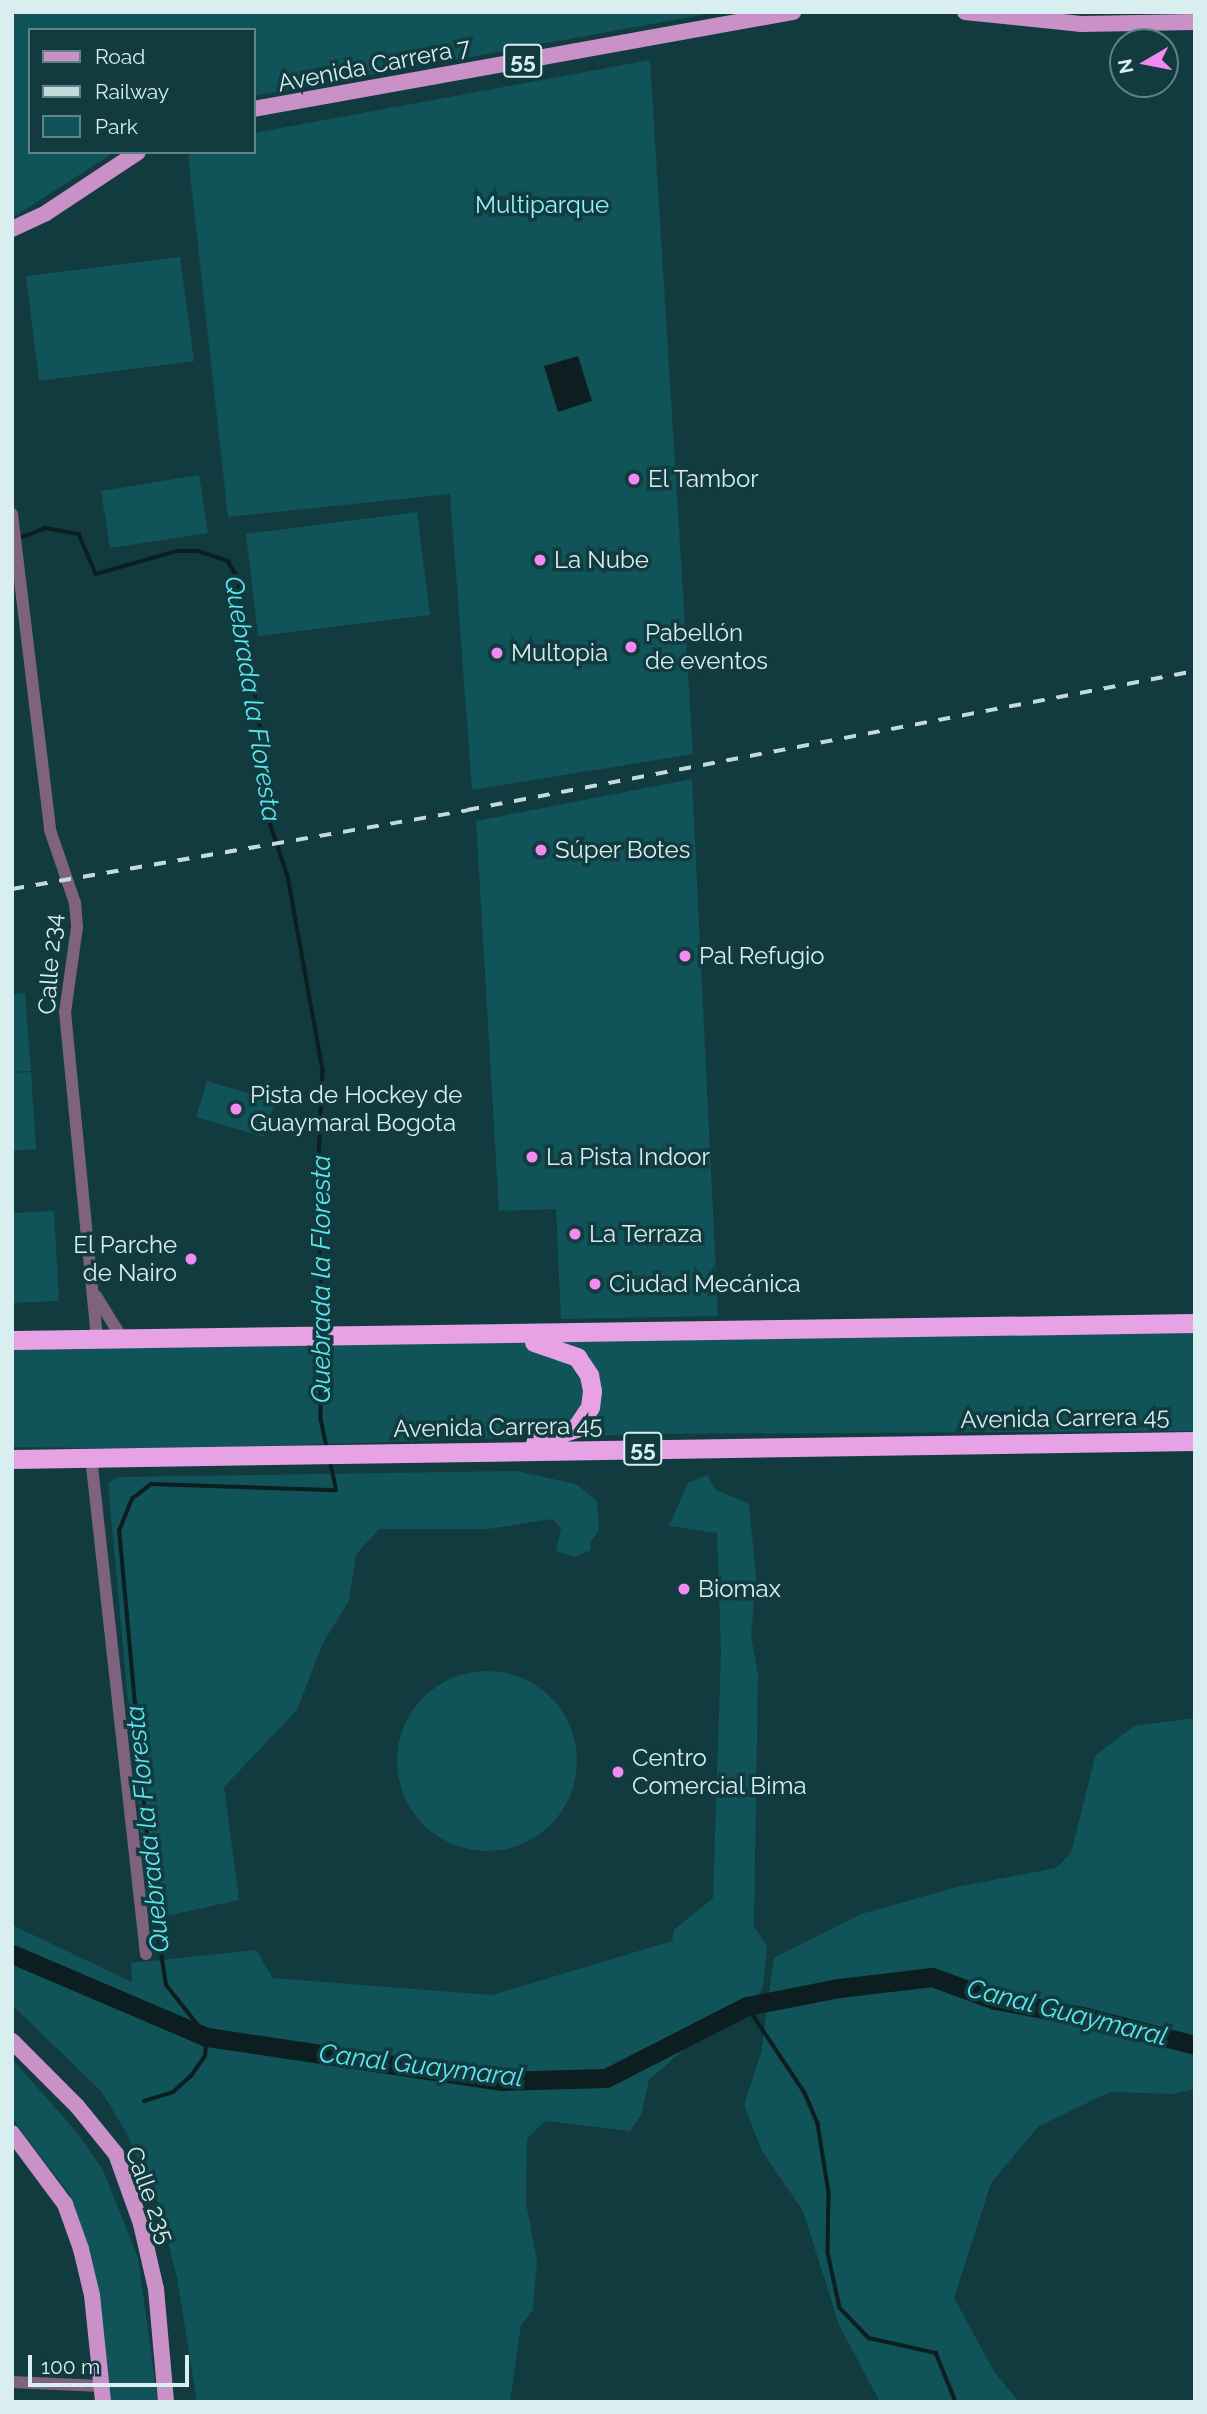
<!DOCTYPE html>
<meta charset="utf-8">
<style>
body{margin:0}
#map{position:relative;width:1207px;height:2414px;overflow:hidden;background:#113b3e;font-family:Raleway,sans-serif}
div>[style]{position:absolute}
.green>*{inset:0;background:#105358}
.round{border-radius:50%}
.water>*{inset:0;background:#0d1e20}
.stream>*{height:3.5px;margin:-1.75px;padding:0 1.75px;transform-origin:1.75px;border-radius:1.75px;background:#0d1e20}
.river>*{height:19px;margin:-9.5px;padding:0 9.5px;transform-origin:9.5px;border-radius:9.5px;background:#0d1e20}
.minor>*{height:12px;margin:-6px;padding:0 6px;transform-origin:6px;border-radius:6px;background:#7f637e}
.major>*{height:16px;margin:-8px;padding:0 8px;transform-origin:8px;border-radius:8px;background:#c991c8}
.highway>*{height:19px;margin:-9.5px;padding:0 9.5px;transform-origin:9.5px;border-radius:9.5px;background:#e6a2e5}
.rail>*{height:3.5px;margin-top:-1.75px;transform-origin:0;background:repeating-linear-gradient(90deg,#c2dadc 0 12px,transparent 0 24px)}
.dots>*{width:19px;height:19px;translate:-50% -50%;box-sizing:border-box;border:4px solid #113b3e;border-radius:50%}
span{translate:-50% -50%;white-space:nowrap;text-align:center;line-height:1.15;-webkit-text-stroke:7px #113b3e;paint-order:stroke}
.shield-label span{padding:2px 5px;background:#113b3e;border:2px solid;border-radius:5px;-webkit-text-stroke-width:0}
.shield-label{font-size:23px;color:#d8eef0;font-weight:700}
.street-label{font-size:24px;color:#d8eef0}
.park-label{font-size:24px;color:#96f2fa}
.poi-label{font-size:24px;color:#d8eef0}
.left{translate:0 -50%;text-align:left}
.right{translate:-100% -50%;text-align:right}
.water-label{font-size:26px;color:#5de6f1;font-style:italic}
.frame{position:absolute;inset:0;border:14px solid #d8eef0;pointer-events:none}
.legend{position:absolute;left:28px;top:28px;width:228px;height:126px;box-sizing:border-box;background:#113b3e;border:2px solid #618385;margin:0;padding:9px 12px;list-style:none;font-size:21px;color:#d8eef0}
.legend li{display:flex;align-items:center;gap:14px;height:35px}
.legend b{width:35px;border:2px solid #618385}
.north{position:absolute;left:1109px;top:28px;width:70px;height:70px;box-sizing:border-box;background:#113b3e;border:2px solid #618385;border-radius:50%;rotate:260deg;font-size:19px;font-weight:700;line-height:28px;text-align:center;color:#d8eef0}
.north::after{content:'';display:block;margin:auto;width:24px;height:32px;background:#f28af2;clip-path:polygon(50% 0,100% 100%,50% 72%,0 100%)}
.scale{position:absolute;left:28px;top:2355px;width:161px;height:32px;box-sizing:border-box;border:4px solid #d8eef0;border-top:0;padding-left:9px;font-size:21px;line-height:24px;white-space:nowrap;color:#d8eef0;-webkit-text-stroke:5px #113b3e;paint-order:stroke}
</style>
<div id="map">
<div class="green">
<i style="clip-path:polygon(12px 12px,718px 12px,254px 96px,254px 30px,30px 30px,30px 152px,115px 152px,12px 218px)"></i>
<i style="clip-path:polygon(650px 60px,693px 754px,472px 790px,450px 494px,228px 517px,188px 156px,194px 152px,254px 152px,254px 133px)"></i>
<i style="clip-path:polygon(180px 257px,194px 361px,39px 381px,26px 276px)"></i>
<i style="clip-path:polygon(199px 475px,208px 533px,110px 548px,101px 491px)"></i>
<i style="clip-path:polygon(417px 512px,430px 615px,258px 636px,246px 534px)"></i>
<i style="clip-path:polygon(692px 779px,718px 1316px,561px 1319px,556px 1209px,499px 1211px,476px 821px)"></i>
<i style="clip-path:polygon(25px 993px,31px 1071px,12px 1072px,12px 994px)"></i>
<i style="clip-path:polygon(31px 1072px,36px 1149px,12px 1151px,12px 1073px)"></i>
<i style="clip-path:polygon(207px 1081px,275px 1101px,264px 1137px,196px 1117px)"></i>
<i style="clip-path:polygon(54px 1211px,59px 1301px,12px 1303px,12px 1213px)"></i>
<i style="clip-path:polygon(1195px 1332px,1195px 1431px,649px 1434px,167px 1449px,12px 1447px,12px 1347px)"></i>
<i style="clip-path:polygon(516px 1471px,576px 1484px,597px 1501px,599px 1531px,590px 1542px,591px 1550px,575px 1557px,556px 1551px,561px 1528px,553px 1519px,488px 1529px,379px 1529px,356px 1555px,349px 1601px,323px 1643px,297px 1710px,224px 1787px,239px 1900px,148px 1920px,108px 1483px,118px 1477px)"></i>
<i style="clip-path:polygon(707px 1475px,716px 1490px,749px 1504px,756px 1575px,751px 1637px,758px 1674px,754px 1926px,767px 1946px,763px 1987px,748px 2012px,696px 2039px,649px 2080px,641px 2115px,630px 2131px,545px 2121px,527px 2139px,526px 2203px,537px 2261px,533px 2310px,521px 2325px,510px 2402px,197px 2402px,177px 2278px,159px 2206px,126px 2132px,101px 2091px,12px 2005px,12px 1925px,132px 1982px,131px 1963px,256px 1950px,273px 1978px,492px 1995px,672px 1941px,674px 1930px,713px 1898px,721px 1651px,717px 1533px,669px 1526px,688px 1483px)"></i>
<i class="round" style="left:397px;top:1671px;width:180px;height:180px"></i>
<i style="clip-path:polygon(1195px 1718px,1195px 2089px,1173px 2094px,1110px 2092px,1039px 2126px,991px 2183px,954px 2298px,995px 2373px,1019px 2402px,880px 2402px,839px 2325px,803px 2211px,762px 2151px,744px 2105px,761px 2053px,774px 1958px,861px 1914px,957px 1887px,1056px 1868px,1071px 1853px,1095px 1756px,1134px 1726px)"></i>
<i style="clip-path:polygon(12px 2059px,76px 2131px,103px 2170px,138px 2258px,158px 2402px,110px 2402px,94px 2275px,70px 2195px,12px 2118px)"></i>
</div>
<div class="water">
<i style="clip-path:polygon(578px 356px,592px 401px,558px 412px,544px 366px)"></i>
</div>
<div class="stream">
<i style="left:18px;top:539px;width:29px;rotate:-22deg"></i>
<i style="left:45px;top:528px;width:35px;rotate:10deg"></i>
<i style="left:79px;top:534px;width:43px;rotate:67deg"></i>
<i style="left:96px;top:574px;width:84px;rotate:-15.9deg"></i>
<i style="left:177px;top:551px;width:21px"></i>
<i style="left:198px;top:551px;width:32px;rotate:18deg"></i>
<i style="left:228px;top:561px;width:20px;rotate:60deg"></i>
<i style="left:238px;top:578px;width:170px;rotate:81.5deg"></i>
<i style="left:263px;top:746px;width:71px;rotate:86deg"></i>
<i style="left:268px;top:817px;width:62px;rotate:71.3deg"></i>
<i style="left:288px;top:876px;width:198px;rotate:79.8deg"></i>
<i style="left:323px;top:1071px;width:89px;rotate:92.6deg"></i>
<i style="left:319px;top:1160px;width:169px;rotate:89deg"></i>
<i style="left:321px;top:1340px;width:79px;rotate:90deg"></i>
<i style="left:321px;top:1419px;width:30px;rotate:78deg"></i>
<i style="left:747px;top:2006px;width:105px;rotate:56.3deg"></i>
<i style="left:805px;top:2093px;width:34px;rotate:67deg"></i>
<i style="left:818px;top:2124px;width:70px;rotate:80.9deg"></i>
<i style="left:829px;top:2193px;width:60px;rotate:91deg"></i>
<i style="left:828px;top:2253px;width:56px;rotate:77.7deg"></i>
<i style="left:840px;top:2308px;width:42px;rotate:46deg"></i>
<i style="left:869px;top:2338px;width:69px;rotate:12.6deg"></i>
<i style="left:936px;top:2353px;width:53px;rotate:67.8deg"></i>
<i style="left:144px;top:2101px;width:30px;rotate:-17deg"></i>
<i style="left:173px;top:2092px;width:24px;rotate:-42deg"></i>
<i style="left:191px;top:2076px;width:24px;rotate:-55deg"></i>
<i style="left:205px;top:2056px;width:19px;rotate:-84deg"></i>
<i style="left:207px;top:2037px;width:66px;rotate:-128.3deg"></i>
<i style="left:166px;top:1985px;width:84px;rotate:-98.9deg"></i>
<i style="left:153px;top:1902px;width:373px;rotate:-95.2deg"></i>
<i style="left:119px;top:1531px;width:35px;rotate:-68deg"></i>
<i style="left:132px;top:1499px;width:24px;rotate:-38deg"></i>
<i style="left:151px;top:1484px;width:185px;rotate:1.9deg"></i>
<i style="left:336px;top:1490px;width:29px;rotate:-102deg"></i>
</div>
<div class="river">
<i style="left:12px;top:1954px;width:212px;rotate:23.1deg"></i>
<i style="left:207px;top:2037px;width:298px;rotate:8.5deg"></i>
<i style="left:502px;top:2081px;width:104px;rotate:-1.7deg"></i>
<i style="left:606px;top:2078px;width:158px;rotate:-27.1deg"></i>
<i style="left:747px;top:2006px;width:94px;rotate:-11.1deg"></i>
<i style="left:839px;top:1988px;width:94px;rotate:-6.7deg"></i>
<i style="left:932px;top:1977px;width:67px;rotate:20.1deg"></i>
<i style="left:995px;top:2000px;width:88px;rotate:10.4deg"></i>
<i style="left:1082px;top:2016px;width:117px;rotate:14.4deg"></i>
</div>
<div class="minor">
<i style="left:12px;top:514px;width:318px;rotate:83.1deg"></i>
<i style="left:50px;top:830px;width:77px;rotate:71.1deg"></i>
<i style="left:75px;top:903px;width:24px;rotate:85deg"></i>
<i style="left:77px;top:927px;width:86px;rotate:98deg"></i>
<i style="left:65px;top:1012px;width:328px;rotate:84.4deg"></i>
<i style="left:96px;top:1296px;width:49px;rotate:58.2deg"></i>
<i style="left:91px;top:1457px;width:500px;rotate:83.69deg"></i>
<i style="left:12px;top:2382px;width:89px;rotate:2.6deg"></i>
</div>
<div class="major">
<i style="left:965px;top:12px;width:117px;rotate:5.9deg"></i>
<i style="left:1081px;top:24px;width:114px;rotate:-1deg"></i>
<i style="left:254px;top:109px;width:548px;rotate:-10.2deg"></i>
<i style="left:12px;top:229px;width:38px;rotate:-25deg"></i>
<i style="left:46px;top:213px;width:110px;rotate:-33.5deg"></i>
<i style="left:12px;top:2041px;width:92px;rotate:45deg"></i>
<i style="left:77px;top:2106px;width:62px;rotate:50.9deg"></i>
<i style="left:116px;top:2154px;width:74px;rotate:70.3deg"></i>
<i style="left:141px;top:2224px;width:67px;rotate:77deg"></i>
<i style="left:156px;top:2289px;width:113px;rotate:84.9deg"></i>
<i style="left:12px;top:2133px;width:89px;rotate:53.3deg"></i>
<i style="left:65px;top:2204px;width:48px;rotate:70.4deg"></i>
<i style="left:81px;top:2249px;width:47px;rotate:76.6deg"></i>
<i style="left:92px;top:2295px;width:108px;rotate:84.1deg"></i>
</div>
<div class="highway">
<i style="left:12px;top:1340px;width:1183px;rotate:-0.82deg"></i>
<i style="left:534px;top:1342px;width:46px;rotate:19.2deg"></i>
<i style="left:577px;top:1357px;width:22px;rotate:56deg"></i>
<i style="left:589px;top:1375px;width:16px;rotate:79deg"></i>
<i style="left:592px;top:1391px;width:16px;rotate:97deg"></i>
<i style="left:590px;top:1407px;width:25px;rotate:124deg"></i>
<i style="left:576px;top:1428px;width:43px;rotate:161.1deg"></i>
<i style="left:12px;top:1459px;width:1183px;rotate:-0.87deg"></i>
</div>
<div class="rail">
<i style="left:12px;top:889px;width:462px;rotate:-9.8deg"></i>
<i style="left:467px;top:810px;width:741px;rotate:-10.81deg"></i>
</div>
<div class="dots">
<i style="left:634px;top:479px;background:#f28af2"></i>
<i style="left:540px;top:560px;background:#f28af2"></i>
<i style="left:631px;top:647px;background:#f28af2"></i>
<i style="left:497px;top:653px;background:#f28af2"></i>
<i style="left:541px;top:850px;background:#f28af2"></i>
<i style="left:685px;top:956px;background:#f28af2"></i>
<i style="left:236px;top:1109px;background:#f28af2"></i>
<i style="left:532px;top:1157px;background:#f28af2"></i>
<i style="left:575px;top:1234px;background:#f28af2"></i>
<i style="left:191px;top:1259px;background:#f28af2"></i>
<i style="left:595px;top:1284px;background:#f28af2"></i>
<i style="left:684px;top:1589px;background:#f28af2"></i>
<i style="left:618px;top:1772px;background:#f28af2"></i>
</div>
<div class="shield-label">
<span style="left:523px;top:61px">55</span>
<span style="left:643px;top:1449px">55</span>
</div>
<div class="street-label">
<span style="left:374px;top:65px;rotate:-11deg">Avenida Carrera 7</span>
<span style="left:50px;top:964px;rotate:-86deg">Calle 234</span>
<span style="left:1065px;top:1418px;rotate:-1deg">Avenida Carrera 45</span>
<span style="left:498px;top:1427px;rotate:-1deg">Avenida Carrera 45</span>
<span style="left:150px;top:2195px;rotate:70deg">Calle 235</span>
</div>
<div class="park-label">
<span style="left:542px;top:205px">Multiparque</span>
</div>
<div class="poi-label">
<span class="left" style="left:648px;top:479px">El Tambor</span>
<span class="left" style="left:554px;top:560px">La Nube</span>
<span class="left" style="left:645px;top:647px">Pabellón<br>de eventos</span>
<span class="left" style="left:511px;top:653px">Multopia</span>
<span class="left" style="left:555px;top:850px">Súper Botes</span>
<span class="left" style="left:699px;top:956px">Pal Refugio</span>
<span class="left" style="left:250px;top:1109px">Pista de Hockey de<br>Guaymaral Bogota</span>
<span class="left" style="left:546px;top:1157px">La Pista Indoor</span>
<span class="left" style="left:589px;top:1234px">La Terraza</span>
<span class="right" style="left:177px;top:1259px">El Parche<br>de Nairo</span>
<span class="left" style="left:609px;top:1284px">Ciudad Mecánica</span>
<span class="left" style="left:698px;top:1589px">Biomax</span>
<span class="left" style="left:632px;top:1772px">Centro<br>Comercial Bima</span>
</div>
<div class="water-label">
<span style="left:252px;top:699px;rotate:81deg">Quebrada la Floresta</span>
<span style="left:322px;top:1279px;rotate:-90deg">Quebrada la Floresta</span>
<span style="left:148px;top:1829px;rotate:-96deg">Quebrada la Floresta</span>
<span style="left:1067px;top:2013px;rotate:14deg">Canal Guaymaral</span>
<span style="left:421px;top:2066px;rotate:7deg">Canal Guaymaral</span>
</div>
<div class="frame"></div>
<ul class="legend">
<li><b style="height:9px;background:#c991c8"></b>Road</li>
<li><b style="height:9px;background:#c2dadc"></b>Railway</li>
<li><b style="height:19px;background:#105358"></b>Park</li>
</ul>
<div class="north">N</div>
<div class="scale">100 m</div>
</div>
